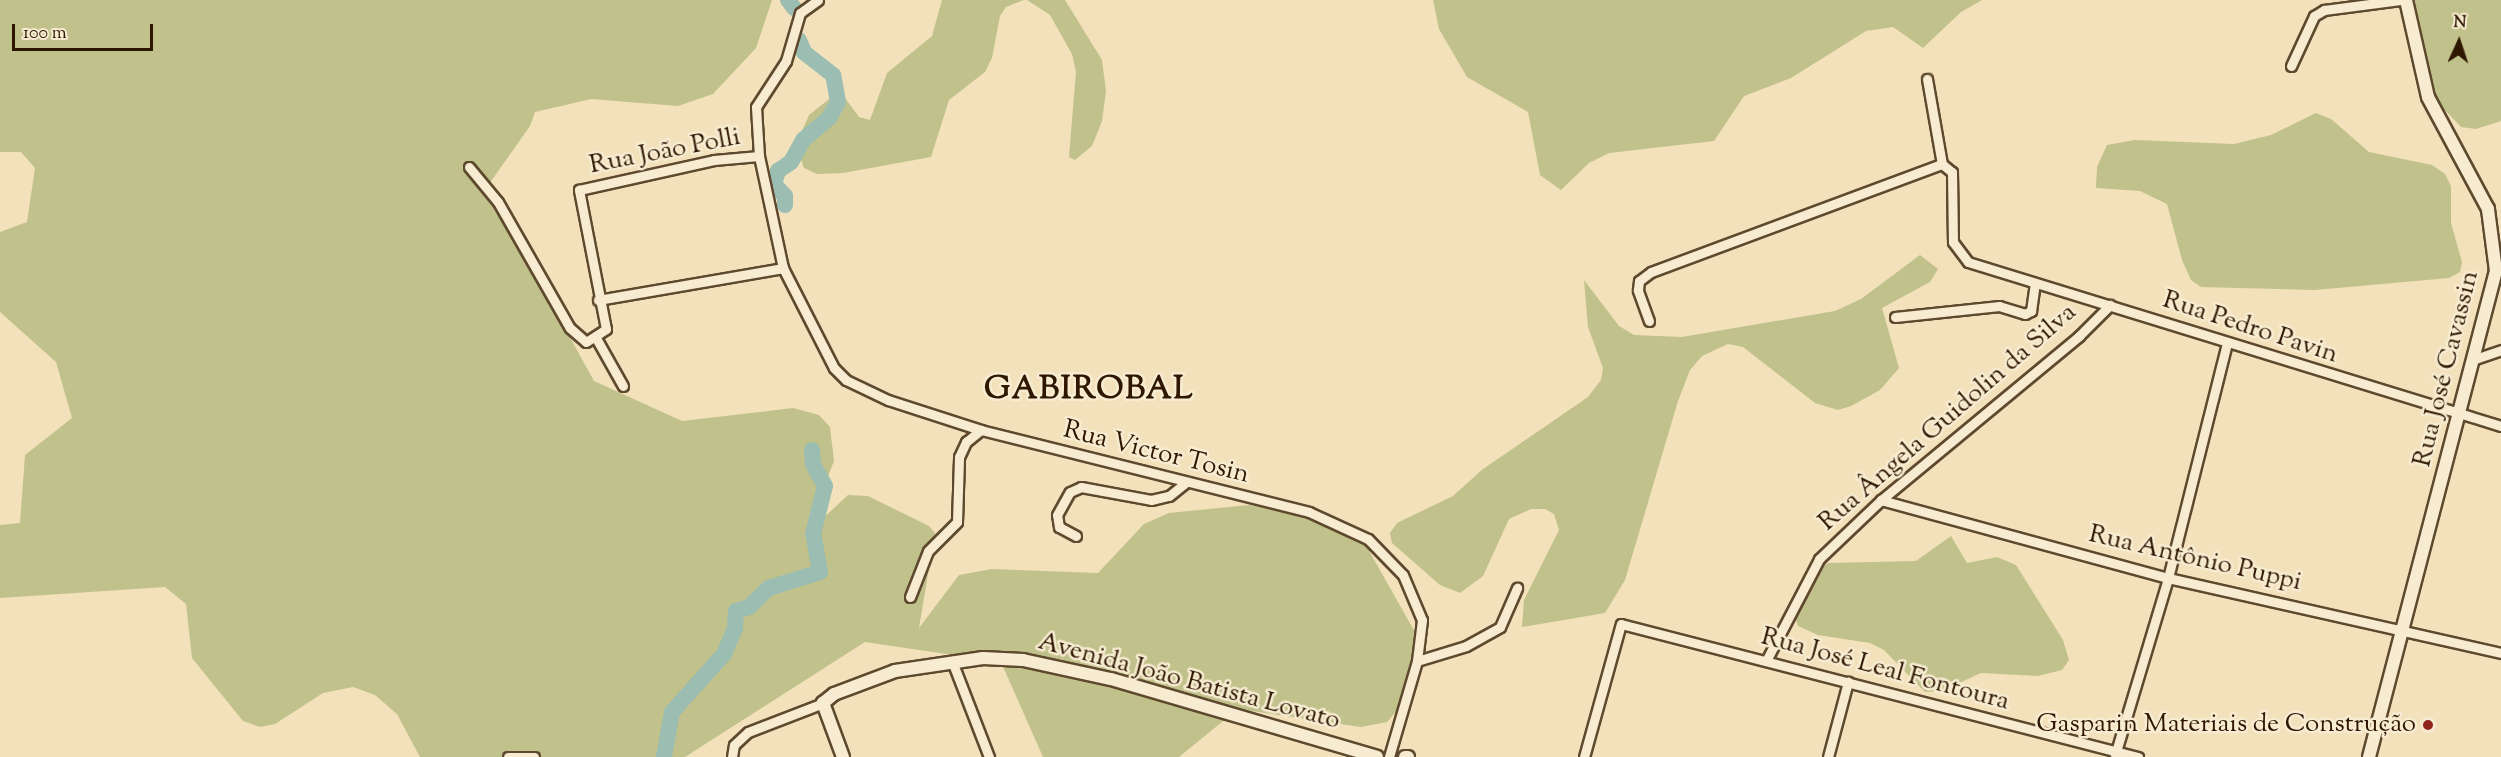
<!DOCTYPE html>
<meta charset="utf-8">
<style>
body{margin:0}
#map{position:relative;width:2501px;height:757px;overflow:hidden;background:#f2e1ba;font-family:"Sorts Mill Goudy",serif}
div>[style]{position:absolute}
.green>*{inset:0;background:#c1c18b}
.river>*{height:16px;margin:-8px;padding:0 8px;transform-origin:8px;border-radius:8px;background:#9bbdb2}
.roads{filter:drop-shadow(2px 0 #5f492e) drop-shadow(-2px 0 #5f492e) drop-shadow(0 2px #5f492e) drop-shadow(0 -2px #5f492e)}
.street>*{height:9px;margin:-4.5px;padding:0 4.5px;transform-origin:4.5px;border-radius:4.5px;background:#f7ecd2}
.secondary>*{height:12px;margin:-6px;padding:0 6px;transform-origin:6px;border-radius:6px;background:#f7ecd2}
.dots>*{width:16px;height:16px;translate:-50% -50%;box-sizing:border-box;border:3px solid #f7ecd2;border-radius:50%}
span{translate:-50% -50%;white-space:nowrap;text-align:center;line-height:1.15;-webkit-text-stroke:5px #f7ecd2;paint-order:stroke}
.street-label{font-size:26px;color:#2e1600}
.poi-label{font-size:26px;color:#2e1600}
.right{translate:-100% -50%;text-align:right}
.district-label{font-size:32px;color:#2e1600;font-weight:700;letter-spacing:1.5px}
.north{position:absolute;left:2429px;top:12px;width:60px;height:60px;-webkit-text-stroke:4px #f7ecd2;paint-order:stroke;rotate:3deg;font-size:16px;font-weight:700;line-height:24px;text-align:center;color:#2e1600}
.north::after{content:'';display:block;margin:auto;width:21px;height:27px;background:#2e1600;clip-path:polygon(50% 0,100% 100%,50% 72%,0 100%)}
.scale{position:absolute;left:12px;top:24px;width:141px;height:27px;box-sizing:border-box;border:3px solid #2e1600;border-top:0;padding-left:8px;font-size:18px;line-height:21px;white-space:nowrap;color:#2e1600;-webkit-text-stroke:4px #f7ecd2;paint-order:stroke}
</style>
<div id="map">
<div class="green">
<i style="clip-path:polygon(0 0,772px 0,756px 48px,713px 94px,678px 106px,591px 99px,535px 112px,530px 126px,487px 187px,594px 381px,682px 421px,793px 408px,819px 415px,830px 427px,834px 461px,805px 535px,848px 495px,868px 496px,929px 526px,935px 533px,919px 628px,959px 575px,992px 569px,1098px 573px,1144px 524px,1169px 513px,1249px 505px,1318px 516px,1358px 537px,1368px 549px,1420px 641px,1400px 707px,1387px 722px,1361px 727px,1238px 709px,1179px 757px,1043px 757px,1001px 662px,865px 642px,685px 757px,420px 757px,397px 714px,375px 695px,353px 687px,323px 693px,275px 724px,260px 727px,243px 721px,192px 658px,186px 604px,165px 587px,0 598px,0 525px,20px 523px,25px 455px,72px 418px,56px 362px,0 312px,0 232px,27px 222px,35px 168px,21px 152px,0 152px)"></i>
<i style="clip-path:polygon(942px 0,1024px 0,1006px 7px,1000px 16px,992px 58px,985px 72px,949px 100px,931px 157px,843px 173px,817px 174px,804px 168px,796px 145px,809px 115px,833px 96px,845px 98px,859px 117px,870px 120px,887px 73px,932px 36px)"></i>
<i style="clip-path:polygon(1027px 0,1065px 0,1102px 60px,1106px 91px,1102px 121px,1092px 146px,1075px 160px,1069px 157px,1076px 72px,1072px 54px,1050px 15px)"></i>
<i style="clip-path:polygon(1433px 0,1982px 0,1961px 12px,1923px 48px,1893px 27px,1866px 31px,1791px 78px,1744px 96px,1714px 141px,1609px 153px,1589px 163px,1561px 190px,1540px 175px,1528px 112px,1467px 77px,1439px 29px)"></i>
<i style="clip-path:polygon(2407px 0,2501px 0,2501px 121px,2476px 129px,2461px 127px,2441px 106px,2429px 85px)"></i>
<i style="clip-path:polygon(2316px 113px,2331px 119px,2369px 152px,2432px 165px,2445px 174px,2451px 186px,2451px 223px,2462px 262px,2460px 272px,2449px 278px,2315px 290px,2201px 287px,2191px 280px,2182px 260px,2167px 204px,2140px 191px,2096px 188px,2097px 167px,2107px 145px,2135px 140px,2234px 144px,2271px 135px)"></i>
<i style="clip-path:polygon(1920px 255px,1938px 269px,1930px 282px,1882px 308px,1899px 368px,1880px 390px,1851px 406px,1838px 410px,1815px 403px,1743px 347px,1728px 344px,1702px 356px,1690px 370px,1678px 401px,1625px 580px,1605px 613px,1522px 627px,1524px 600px,1559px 530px,1554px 514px,1545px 509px,1531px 509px,1509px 519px,1483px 576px,1460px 593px,1440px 585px,1392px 543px,1390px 533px,1397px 523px,1453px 496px,1483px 469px,1588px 397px,1601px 380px,1603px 368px,1588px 327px,1584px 280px,1619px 326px,1634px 335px,1682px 337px,1835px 311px,1861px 299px)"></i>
<i style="clip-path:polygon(1951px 536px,1967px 563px,1997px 557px,2016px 565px,2063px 640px,2069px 660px,2062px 670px,2038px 676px,1981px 673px,1942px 691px,1925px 692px,1884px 650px,1870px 643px,1818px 635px,1798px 626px,1794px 615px,1816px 568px,1829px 563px,1916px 561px)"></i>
</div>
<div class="river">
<i style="left:788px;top:0;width:10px;rotate:53deg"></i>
<i style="left:785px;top:205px;width:9px;rotate:-90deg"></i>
<i style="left:785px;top:196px;width:16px;rotate:-133deg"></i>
<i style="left:774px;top:184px;width:14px;rotate:-73deg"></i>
<i style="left:778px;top:171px;width:16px;rotate:-35deg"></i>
<i style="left:791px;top:162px;width:25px;rotate:-61deg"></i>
<i style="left:803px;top:140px;width:34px;rotate:-40deg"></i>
<i style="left:829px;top:118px;width:18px;rotate:-61deg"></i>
<i style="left:838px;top:102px;width:27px;rotate:-100deg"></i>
<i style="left:833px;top:75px;width:37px;rotate:-142deg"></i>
<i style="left:804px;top:52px;width:13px;rotate:-113deg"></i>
<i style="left:664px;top:757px;width:46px;rotate:-79.9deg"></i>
<i style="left:672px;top:712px;width:78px;rotate:-48.1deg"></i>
<i style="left:724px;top:654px;width:28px;rotate:-67deg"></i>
<i style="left:735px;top:628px;width:17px;rotate:-87deg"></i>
<i style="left:736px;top:611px;width:14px;rotate:-17deg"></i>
<i style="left:749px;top:607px;width:28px;rotate:-44deg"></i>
<i style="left:769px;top:588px;width:53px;rotate:-17.4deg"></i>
<i style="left:820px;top:572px;width:39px;rotate:-100deg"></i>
<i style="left:813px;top:534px;width:49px;rotate:-76deg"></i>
<i style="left:825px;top:486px;width:25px;rotate:-119deg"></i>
<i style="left:813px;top:464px;width:14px;rotate:-94deg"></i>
</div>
<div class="roads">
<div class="street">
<i style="left:818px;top:0;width:22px;rotate:144deg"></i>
<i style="left:800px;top:13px;width:50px;rotate:106.3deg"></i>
<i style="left:786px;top:61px;width:55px;rotate:123.1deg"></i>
<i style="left:756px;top:107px;width:49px;rotate:86.5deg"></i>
<i style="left:759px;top:156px;width:115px;rotate:77.9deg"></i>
<i style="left:783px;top:268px;width:112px;rotate:63deg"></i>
<i style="left:834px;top:368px;width:17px;rotate:45deg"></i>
<i style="left:846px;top:380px;width:47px;rotate:25.5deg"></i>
<i style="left:888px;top:400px;width:98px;rotate:17.9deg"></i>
<i style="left:981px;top:430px;width:338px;rotate:14deg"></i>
<i style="left:1309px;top:512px;width:65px;rotate:24.6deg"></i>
<i style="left:1368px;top:539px;width:50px;rotate:45.8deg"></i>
<i style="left:1403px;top:575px;width:49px;rotate:67.1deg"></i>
<i style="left:1422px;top:620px;width:41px;rotate:97deg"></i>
<i style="left:1417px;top:661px;width:100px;rotate:106.3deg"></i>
<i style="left:2291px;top:66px;width:55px;rotate:-65.3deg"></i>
<i style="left:2314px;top:16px;width:12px;rotate:-31deg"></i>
<i style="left:2324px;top:10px;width:77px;rotate:-7.5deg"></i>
<i style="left:1927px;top:79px;width:86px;rotate:80deg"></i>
<i style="left:469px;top:167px;width:45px;rotate:50.4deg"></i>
<i style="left:498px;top:202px;width:145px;rotate:60.3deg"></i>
<i style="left:570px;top:328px;width:21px;rotate:41deg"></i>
<i style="left:586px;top:342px;width:24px;rotate:-33deg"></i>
<i style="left:606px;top:329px;width:142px;rotate:-101deg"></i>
<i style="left:579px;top:190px;width:138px;rotate:-12.5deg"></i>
<i style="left:714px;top:160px;width:45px;rotate:-5.1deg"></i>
<i style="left:598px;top:300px;width:188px;rotate:-9.8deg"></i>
<i style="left:1895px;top:317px;width:105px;rotate:-6deg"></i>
<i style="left:1999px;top:306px;width:27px;rotate:17deg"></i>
<i style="left:2025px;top:314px;width:7px;rotate:-27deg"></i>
<i style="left:2031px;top:311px;width:28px;rotate:-82deg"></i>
<i style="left:1649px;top:321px;width:33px;rotate:-110deg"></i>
<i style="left:1638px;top:290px;width:9px;rotate:-84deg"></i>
<i style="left:1639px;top:281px;width:15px;rotate:-37deg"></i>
<i style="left:1651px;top:272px;width:310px;rotate:-20.4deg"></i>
<i style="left:1942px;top:164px;width:13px;rotate:39deg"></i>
<i style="left:1952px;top:172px;width:70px;rotate:89.2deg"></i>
<i style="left:1953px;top:242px;width:25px;rotate:53deg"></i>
<i style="left:1968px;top:262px;width:558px;rotate:17.1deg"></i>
<i style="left:596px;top:338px;width:55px;rotate:60.6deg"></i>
<i style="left:2475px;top:359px;width:28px;rotate:-19deg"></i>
<i style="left:1881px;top:500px;width:297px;rotate:15.2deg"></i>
<i style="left:2168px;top:578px;width:341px;rotate:12.7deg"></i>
<i style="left:1076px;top:536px;width:19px;rotate:-152deg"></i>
<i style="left:1059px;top:527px;width:12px;rotate:-99deg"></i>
<i style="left:1057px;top:515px;width:26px;rotate:-61deg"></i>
<i style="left:1070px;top:492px;width:12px;rotate:-24deg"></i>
<i style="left:1081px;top:487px;width:71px;rotate:10.5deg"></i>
<i style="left:1151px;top:500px;width:18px;rotate:-13deg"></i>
<i style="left:1169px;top:496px;width:22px;rotate:-39deg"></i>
<i style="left:910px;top:597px;width:49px;rotate:-68.6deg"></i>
<i style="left:928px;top:551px;width:41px;rotate:-45deg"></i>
<i style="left:957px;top:522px;width:65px;rotate:-88.2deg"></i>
<i style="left:959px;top:457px;width:17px;rotate:-65deg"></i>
<i style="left:966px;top:442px;width:19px;rotate:-39deg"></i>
<i style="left:952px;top:661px;width:103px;rotate:68.9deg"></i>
<i style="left:1417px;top:661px;width:51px;rotate:-17deg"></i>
<i style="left:1466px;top:646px;width:39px;rotate:-29deg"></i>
<i style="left:1500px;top:627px;width:43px;rotate:-66.4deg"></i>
<i style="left:1766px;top:661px;width:115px;rotate:-62.5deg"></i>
<i style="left:1819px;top:559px;width:86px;rotate:-43.6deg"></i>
<i style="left:1881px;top:500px;width:257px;rotate:-39.6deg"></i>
<i style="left:2079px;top:336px;width:44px;rotate:-45deg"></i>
<i style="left:2115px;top:755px;width:185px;rotate:-73.3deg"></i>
<i style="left:2168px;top:578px;width:242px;rotate:-75.9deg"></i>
<i style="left:508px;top:757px;width:26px"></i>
<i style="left:732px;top:757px;width:12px;rotate:-81deg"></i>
<i style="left:734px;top:745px;width:19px;rotate:-43deg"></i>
<i style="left:748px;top:732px;width:80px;rotate:-21.1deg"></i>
<i style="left:1584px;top:757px;width:138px;rotate:-74.5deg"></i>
<i style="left:1621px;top:624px;width:534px;rotate:14.43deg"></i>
<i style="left:1828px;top:757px;width:78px;rotate:-75.1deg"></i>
</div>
<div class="secondary">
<i style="left:843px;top:757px;width:58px;rotate:-110.3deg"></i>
<i style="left:823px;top:703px;width:14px;rotate:-39deg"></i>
<i style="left:834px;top:694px;width:65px;rotate:-20.7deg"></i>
<i style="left:895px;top:671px;width:89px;rotate:-8.4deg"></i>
<i style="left:983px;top:658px;width:40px;rotate:2.9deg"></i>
<i style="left:1023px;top:660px;width:90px;rotate:12.2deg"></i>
<i style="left:1111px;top:679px;width:277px;rotate:16.3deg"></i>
<i style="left:1405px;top:757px;width:3px"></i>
<i style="left:2369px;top:757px;width:502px;rotate:-75.36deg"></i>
<i style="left:2496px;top:271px;width:63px;rotate:-97.4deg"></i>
<i style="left:2488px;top:209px;width:127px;rotate:-118.2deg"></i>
<i style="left:2428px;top:97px;width:99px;rotate:-102.8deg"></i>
</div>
</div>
<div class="dots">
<i style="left:2428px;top:725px;background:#8f2418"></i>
</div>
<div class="street-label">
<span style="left:665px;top:152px;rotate:-11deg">Rua João Polli</span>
<span style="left:2250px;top:328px;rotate:18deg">Rua Pedro Pavin</span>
<span style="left:2447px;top:369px;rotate:-76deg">Rua José Cavassin</span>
<span style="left:1948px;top:418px;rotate:-41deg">Rua Ângela Guidolin da Silva</span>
<span style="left:1156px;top:453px;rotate:14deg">Rua Victor Tosin</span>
<span style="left:2195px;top:559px;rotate:13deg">Rua Antônio Puppi</span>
<span style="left:1885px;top:670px;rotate:15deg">Rua José Leal Fontoura</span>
<span style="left:1189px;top:682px;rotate:15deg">Avenida João Batista Lovato</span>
</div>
<div class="poi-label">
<span class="right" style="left:2416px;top:725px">Gasparin Materiais de Construção</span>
</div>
<div class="district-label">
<span style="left:1089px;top:390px">GABIROBAL</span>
</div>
<div class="north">N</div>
<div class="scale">100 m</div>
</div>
